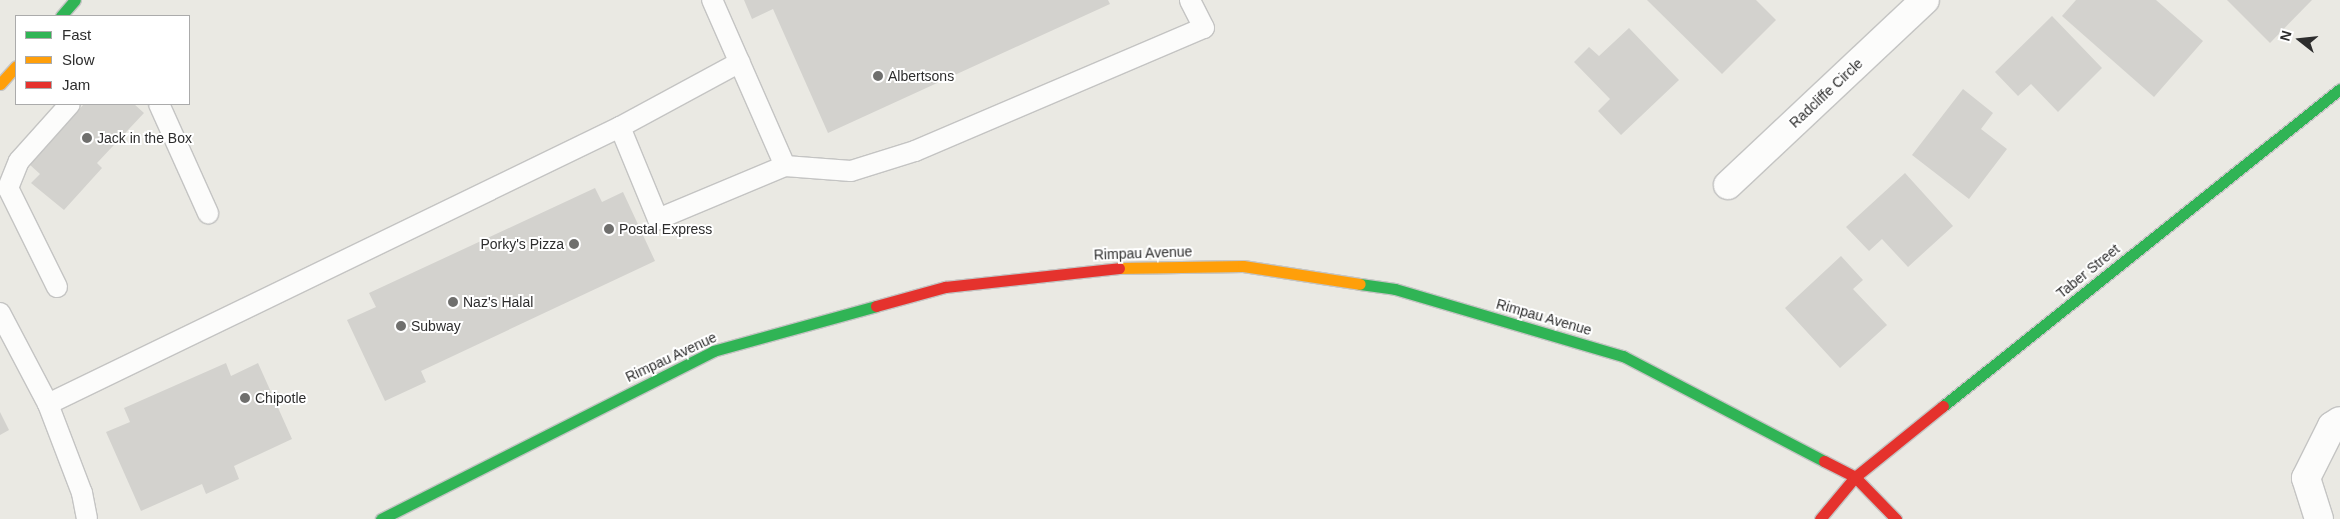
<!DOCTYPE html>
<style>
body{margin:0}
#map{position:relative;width:2340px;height:519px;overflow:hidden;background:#eae9e3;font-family:Helvetica,sans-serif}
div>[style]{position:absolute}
.building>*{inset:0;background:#d3d2ce}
.roads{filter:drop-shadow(1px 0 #c4c4c3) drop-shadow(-1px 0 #c4c4c3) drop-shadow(0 1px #c4c4c3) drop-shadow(0 -1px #c4c4c3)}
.lane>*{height:20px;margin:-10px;padding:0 10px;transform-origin:10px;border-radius:10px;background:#fcfcfb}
.street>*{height:28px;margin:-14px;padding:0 14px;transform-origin:14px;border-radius:14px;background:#fcfcfb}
.fast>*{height:11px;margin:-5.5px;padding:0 5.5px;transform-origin:5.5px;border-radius:5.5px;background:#30b455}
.slow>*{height:11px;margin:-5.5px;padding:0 5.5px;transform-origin:5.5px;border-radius:5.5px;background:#ff9f0a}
.jam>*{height:11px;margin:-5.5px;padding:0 5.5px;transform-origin:5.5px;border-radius:5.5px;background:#e5322d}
.dots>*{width:14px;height:14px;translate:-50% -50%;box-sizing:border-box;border:2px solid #fff;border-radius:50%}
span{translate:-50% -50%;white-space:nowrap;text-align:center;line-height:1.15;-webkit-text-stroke:4px #fff;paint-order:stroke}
.poi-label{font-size:14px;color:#2d2d2d}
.left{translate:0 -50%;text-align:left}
.right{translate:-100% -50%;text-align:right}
.street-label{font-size:14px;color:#2d2d2d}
.legend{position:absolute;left:15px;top:15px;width:175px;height:90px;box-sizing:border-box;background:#fff;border:1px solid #ababab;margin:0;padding:6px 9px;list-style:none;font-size:15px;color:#2d2d2d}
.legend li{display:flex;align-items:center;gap:10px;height:25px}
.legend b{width:25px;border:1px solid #ababab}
.north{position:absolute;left:2275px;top:15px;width:50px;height:50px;-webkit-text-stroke:4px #fff;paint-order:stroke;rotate:286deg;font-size:14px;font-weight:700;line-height:20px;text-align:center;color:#2d2d2d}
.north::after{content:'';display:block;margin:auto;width:18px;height:22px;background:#2d2d2d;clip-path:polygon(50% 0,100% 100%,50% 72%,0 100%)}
</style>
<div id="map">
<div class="building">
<i style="clip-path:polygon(744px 0,1108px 0,1110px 4px,828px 133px,773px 9px,752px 19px)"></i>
<i style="clip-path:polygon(1647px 0,1756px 0,1776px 20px,1722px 74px)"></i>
<i style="clip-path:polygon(2076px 0,2156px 0,2203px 41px,2154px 97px,2062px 16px)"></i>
<i style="clip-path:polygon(2227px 0,2312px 0,2270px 43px)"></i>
<i style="clip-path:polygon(2052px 16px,2102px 68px,2058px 112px,2031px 84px,2018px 96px,1995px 72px)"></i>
<i style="clip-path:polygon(1629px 28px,1679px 80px,1621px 135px,1598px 111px,1610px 99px,1574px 62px,1589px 47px,1599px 56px)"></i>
<i style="clip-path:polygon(1963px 89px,1993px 113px,1981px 129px,2007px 149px,1969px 199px,1912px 155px)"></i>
<i style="clip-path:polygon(84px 104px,134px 104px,144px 113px,97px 163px,102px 168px,64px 210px,31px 183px,40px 174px,29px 164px)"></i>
<i style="clip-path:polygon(1905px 173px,1953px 226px,1908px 267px,1882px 239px,1869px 251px,1846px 227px)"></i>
<i style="clip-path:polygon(595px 188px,602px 202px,623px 192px,655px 261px,421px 371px,426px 382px,385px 401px,347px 320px,376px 307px,369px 293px)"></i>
<i style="clip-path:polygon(1841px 256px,1863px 280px,1853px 289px,1887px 325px,1840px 368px,1785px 308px)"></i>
<i style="clip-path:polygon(226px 363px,231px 376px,258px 363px,292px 439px,234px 466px,239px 479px,206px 494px,202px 484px,141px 511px,106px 432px,130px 422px,124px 408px)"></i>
<i style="clip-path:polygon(0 412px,9px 430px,0 435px)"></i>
</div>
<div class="roads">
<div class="lane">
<i style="left:159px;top:104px;width:120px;rotate:65.8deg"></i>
<i style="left:620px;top:127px;width:136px;rotate:-28.4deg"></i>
<i style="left:785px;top:166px;width:66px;rotate:4.3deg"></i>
<i style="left:851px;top:171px;width:67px;rotate:-17.4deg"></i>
<i style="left:915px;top:151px;width:314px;rotate:-23.1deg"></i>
<i style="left:1204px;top:28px;width:31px;rotate:-117deg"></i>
<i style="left:57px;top:287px;width:110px;rotate:-116.3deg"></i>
<i style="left:8px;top:188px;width:29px;rotate:-68deg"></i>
<i style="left:19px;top:161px;width:76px;rotate:-48.2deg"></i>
<i style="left:0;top:313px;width:103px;rotate:62.2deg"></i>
<i style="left:48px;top:404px;width:636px;rotate:-25.84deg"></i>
<i style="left:620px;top:127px;width:100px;rotate:67.6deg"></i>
<i style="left:658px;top:219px;width:138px;rotate:-22.7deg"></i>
<i style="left:785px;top:166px;width:181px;rotate:-113.7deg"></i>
<i style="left:48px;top:404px;width:95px;rotate:69.1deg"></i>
<i style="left:82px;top:493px;width:26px;rotate:79deg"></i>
</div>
<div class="street">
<i style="left:1728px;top:185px;width:270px;rotate:-43.2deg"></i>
<i style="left:2319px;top:519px;width:43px;rotate:-107.6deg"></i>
<i style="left:2306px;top:478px;width:58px;rotate:-63.4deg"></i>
<i style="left:2332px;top:426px;width:9px;rotate:-32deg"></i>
</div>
<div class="fast">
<i style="left:61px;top:16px;width:21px;rotate:-49deg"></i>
<i style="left:1360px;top:284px;width:35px;rotate:8deg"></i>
<i style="left:1395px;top:289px;width:238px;rotate:16.4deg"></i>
<i style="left:1623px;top:356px;width:227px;rotate:27.6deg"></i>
<i style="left:1943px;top:406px;width:508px;rotate:-38.61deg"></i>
<i style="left:381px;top:519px;width:372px;rotate:-26.8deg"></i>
<i style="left:713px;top:351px;width:169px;rotate:-15.4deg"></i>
</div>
<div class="slow">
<i style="left:0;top:84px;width:24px;rotate:-48deg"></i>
<i style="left:1119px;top:268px;width:124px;rotate:-0.9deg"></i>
<i style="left:1243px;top:266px;width:118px;rotate:8.7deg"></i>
</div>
<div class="jam">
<i style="left:876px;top:306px;width:72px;rotate:-15.4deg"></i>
<i style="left:945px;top:287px;width:175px;rotate:-6.2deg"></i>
<i style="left:1824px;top:461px;width:35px;rotate:27deg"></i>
<i style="left:1855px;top:477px;width:59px;rotate:45.7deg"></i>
<i style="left:1820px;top:519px;width:55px;rotate:-50.2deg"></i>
<i style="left:1855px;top:477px;width:113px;rotate:-38.9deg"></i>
</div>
</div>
<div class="dots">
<i style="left:878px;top:76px;background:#6f6f6d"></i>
<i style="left:87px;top:138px;background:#6f6f6d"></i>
<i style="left:609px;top:229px;background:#6f6f6d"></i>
<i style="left:574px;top:244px;background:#6f6f6d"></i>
<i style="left:453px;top:302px;background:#6f6f6d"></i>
<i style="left:401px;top:326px;background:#6f6f6d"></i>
<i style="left:245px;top:398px;background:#6f6f6d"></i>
</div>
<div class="poi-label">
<span class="left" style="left:888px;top:76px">Albertsons</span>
<span class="left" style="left:97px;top:138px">Jack in the Box</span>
<span class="left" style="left:619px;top:229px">Postal Express</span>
<span class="right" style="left:564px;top:244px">Porky's Pizza</span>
<span class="left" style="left:463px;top:302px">Naz's Halal</span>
<span class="left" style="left:411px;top:326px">Subway</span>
<span class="left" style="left:255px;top:398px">Chipotle</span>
</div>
<div class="street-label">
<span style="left:1826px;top:93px;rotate:-43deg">Radcliffe Circle</span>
<span style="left:1143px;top:253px;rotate:-2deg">Rimpau Avenue</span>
<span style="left:2088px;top:271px;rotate:-39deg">Taber Street</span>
<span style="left:1544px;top:317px;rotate:16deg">Rimpau Avenue</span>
<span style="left:671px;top:357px;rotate:-25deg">Rimpau Avenue</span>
</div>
<ul class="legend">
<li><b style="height:6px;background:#30b455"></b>Fast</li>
<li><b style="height:6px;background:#ff9f0a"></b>Slow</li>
<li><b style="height:6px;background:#e5322d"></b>Jam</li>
</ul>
<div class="north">N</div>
</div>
